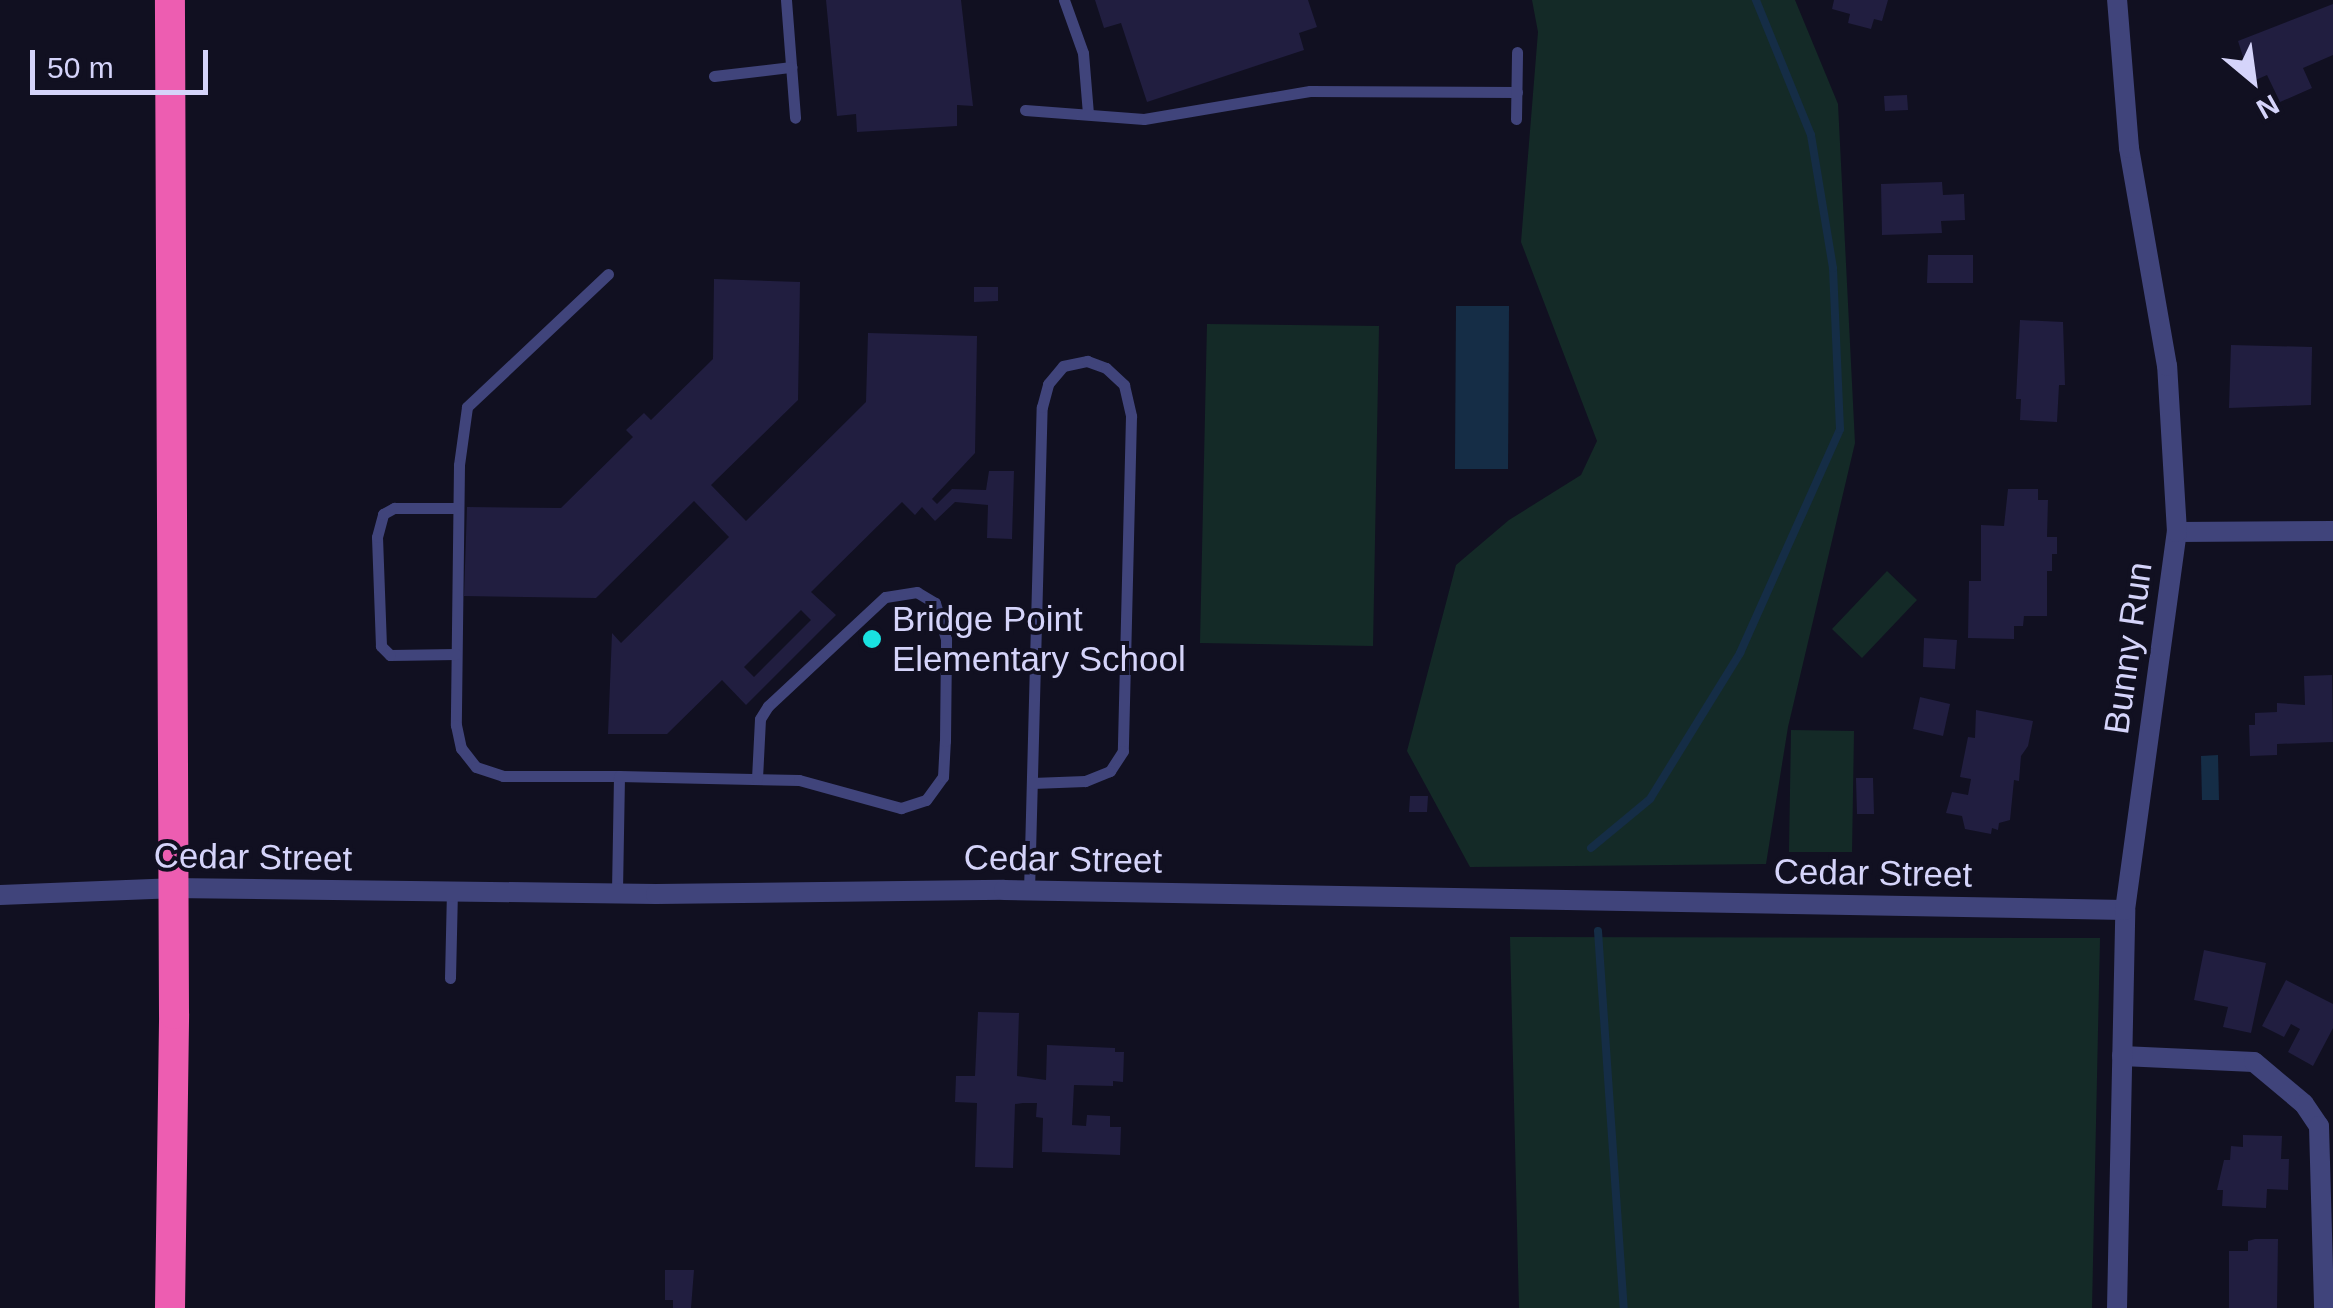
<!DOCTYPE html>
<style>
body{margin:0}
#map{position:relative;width:2333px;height:1308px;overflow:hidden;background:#111021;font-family:Helvetica,sans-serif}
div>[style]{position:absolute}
.green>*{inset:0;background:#142a27}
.water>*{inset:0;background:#152d46}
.stream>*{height:8px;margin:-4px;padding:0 4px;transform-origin:4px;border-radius:4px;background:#152d46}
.building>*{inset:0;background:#211e40}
.lane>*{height:11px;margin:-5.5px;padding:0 5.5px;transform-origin:5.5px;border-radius:5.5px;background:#40447b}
.street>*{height:20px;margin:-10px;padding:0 10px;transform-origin:10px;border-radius:10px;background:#40447b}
.highway>*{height:30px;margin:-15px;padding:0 15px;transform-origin:15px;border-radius:15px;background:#ed5db1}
.dots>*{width:28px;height:28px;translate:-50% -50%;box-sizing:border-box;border:5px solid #111021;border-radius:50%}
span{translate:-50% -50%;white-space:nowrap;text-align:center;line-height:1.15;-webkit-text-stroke:8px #111021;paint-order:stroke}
.poi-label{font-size:35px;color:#d5d4fa}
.left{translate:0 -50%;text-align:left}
.street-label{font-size:35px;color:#d5d4fa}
.north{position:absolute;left:2203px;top:30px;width:100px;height:100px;-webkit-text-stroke:8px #111021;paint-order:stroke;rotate:151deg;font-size:28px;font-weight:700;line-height:40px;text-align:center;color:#d5d4fa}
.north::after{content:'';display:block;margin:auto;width:35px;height:45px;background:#d5d4fa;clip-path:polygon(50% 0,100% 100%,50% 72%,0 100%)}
.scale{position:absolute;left:30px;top:50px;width:178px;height:45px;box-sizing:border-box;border:5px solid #d5d4fa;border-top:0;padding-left:12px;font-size:30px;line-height:35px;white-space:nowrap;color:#d5d4fa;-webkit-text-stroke:8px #111021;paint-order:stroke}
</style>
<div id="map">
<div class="green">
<i style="clip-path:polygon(1532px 0,1795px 0,1838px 104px,1855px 443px,1788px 727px,1766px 864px,1470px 867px,1407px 751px,1456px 565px,1509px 520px,1581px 475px,1597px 441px,1521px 242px,1538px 32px)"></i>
<i style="clip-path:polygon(1207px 324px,1379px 326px,1373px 646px,1200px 643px)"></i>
<i style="clip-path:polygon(1887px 571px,1917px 600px,1862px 658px,1832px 629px)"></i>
<i style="clip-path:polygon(1791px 730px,1854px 731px,1852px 852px,1789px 852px)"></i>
<i style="clip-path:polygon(1510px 937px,2100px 938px,2092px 1308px,1519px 1308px)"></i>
</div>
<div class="water">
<i style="clip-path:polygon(1456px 306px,1509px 306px,1508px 469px,1455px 469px)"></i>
<i style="clip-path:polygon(2218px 755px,2219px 800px,2202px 800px,2201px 756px)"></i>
</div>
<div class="stream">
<i style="left:1591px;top:848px;width:77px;rotate:-39.7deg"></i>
<i style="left:1650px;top:799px;width:172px;rotate:-58.3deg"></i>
<i style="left:1740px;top:653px;width:245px;rotate:-65.9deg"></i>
<i style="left:1840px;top:429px;width:161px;rotate:-92.5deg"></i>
<i style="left:1833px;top:268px;width:135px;rotate:-99.4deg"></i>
<i style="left:1811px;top:135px;width:146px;rotate:-112.2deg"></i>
<i style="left:1598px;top:931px;width:378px;rotate:86.1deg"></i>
</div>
<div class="building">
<i style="clip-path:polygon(826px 0,961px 0,973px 106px,957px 105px,957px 126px,857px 132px,856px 114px,837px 116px)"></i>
<i style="clip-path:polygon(1095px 0,1308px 0,1317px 27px,1299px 33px,1304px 50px,1147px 102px,1121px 23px,1104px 28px)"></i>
<i style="clip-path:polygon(1834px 0,1888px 0,1882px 21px,1874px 19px,1871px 29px,1848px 23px,1850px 14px,1832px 9px)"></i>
<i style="clip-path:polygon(2333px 4px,2333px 55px,2303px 68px,2312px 88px,2280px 102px,2267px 75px,2251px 82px,2238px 41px)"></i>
<i style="clip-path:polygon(1907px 95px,1908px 110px,1885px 111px,1884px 96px)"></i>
<i style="clip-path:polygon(1942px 182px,1943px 195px,1964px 194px,1965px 220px,1941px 221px,1942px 233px,1882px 235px,1881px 184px)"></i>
<i style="clip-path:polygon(1928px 255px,1973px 255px,1973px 283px,1927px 283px)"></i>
<i style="clip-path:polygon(evenodd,714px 279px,800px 282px,798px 400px,711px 485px,746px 521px,866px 402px,868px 333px,977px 336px,975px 453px,932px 499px,937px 504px,952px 489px,986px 490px,989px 471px,1014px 471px,1012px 539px,987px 538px,988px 505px,955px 502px,935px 521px,922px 507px,915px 515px,902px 502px,811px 592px,836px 615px,746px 705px,722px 680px,667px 734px,608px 734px,612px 633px,621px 643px,729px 537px,694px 501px,596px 598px,464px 596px,467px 507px,561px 508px,633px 437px,626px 430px,644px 413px,651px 420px,713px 359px,714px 279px,801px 610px,811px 620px,754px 677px,744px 667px,801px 610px)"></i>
<i style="clip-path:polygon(974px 287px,998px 287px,998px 301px,974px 302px)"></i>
<i style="clip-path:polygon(2020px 320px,2063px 322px,2065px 385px,2059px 385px,2057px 422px,2020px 420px,2021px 399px,2016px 399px)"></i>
<i style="clip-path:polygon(2231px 345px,2312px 347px,2311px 405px,2229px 408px)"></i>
<i style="clip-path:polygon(2008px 489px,2038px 489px,2038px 500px,2048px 500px,2047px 537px,2057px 537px,2057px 554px,2052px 554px,2052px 571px,2047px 571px,2047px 616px,2024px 616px,2023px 626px,2014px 626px,2014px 639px,1968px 638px,1969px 581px,1981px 581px,1981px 525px,2004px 526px)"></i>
<i style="clip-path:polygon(1924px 638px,1957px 640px,1955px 669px,1923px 667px)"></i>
<i style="clip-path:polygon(2332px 675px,2333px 742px,2277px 744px,2277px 755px,2250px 756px,2249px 725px,2255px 725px,2255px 713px,2277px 712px,2277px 703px,2305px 705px,2304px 676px)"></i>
<i style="clip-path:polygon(1920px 697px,1950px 704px,1943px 736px,1913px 729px)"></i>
<i style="clip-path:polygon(1976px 710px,2033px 721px,2028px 746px,2021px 756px,2019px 781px,2014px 780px,2010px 820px,1999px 823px,1998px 830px,1992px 828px,1991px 834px,1965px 829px,1962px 816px,1946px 813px,1952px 792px,1968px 795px,1971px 779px,1960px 777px,1968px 737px,1975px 738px)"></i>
<i style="clip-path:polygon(1856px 778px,1873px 778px,1874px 814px,1857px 814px)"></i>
<i style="clip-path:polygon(1410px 796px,1428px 796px,1427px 812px,1409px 812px)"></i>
<i style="clip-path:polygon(2204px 950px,2266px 963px,2251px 1033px,2223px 1027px,2228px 1007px,2194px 1000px)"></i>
<i style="clip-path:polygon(2286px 980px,2333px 1004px,2333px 1028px,2313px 1066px,2288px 1052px,2300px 1029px,2291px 1024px,2284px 1037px,2262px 1026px)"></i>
<i style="clip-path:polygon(978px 1012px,1019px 1013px,1017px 1076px,1046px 1080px,1047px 1045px,1115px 1048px,1115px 1052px,1124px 1052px,1123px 1082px,1113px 1081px,1113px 1086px,1074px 1085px,1072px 1125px,1086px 1126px,1087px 1115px,1110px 1116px,1110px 1127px,1121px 1127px,1120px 1155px,1042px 1152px,1043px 1118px,1036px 1117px,1037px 1103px,1023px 1103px,1015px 1104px,1013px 1168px,975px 1167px,977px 1103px,955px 1102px,956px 1076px,975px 1076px)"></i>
<i style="clip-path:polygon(2243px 1135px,2282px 1136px,2281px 1159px,2289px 1159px,2288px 1190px,2267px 1189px,2266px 1208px,2222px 1206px,2223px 1190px,2217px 1190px,2224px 1160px,2230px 1160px,2231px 1146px,2243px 1147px)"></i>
<i style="clip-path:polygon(2255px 1239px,2278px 1239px,2277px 1308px,2229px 1308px,2229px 1251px,2248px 1251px,2248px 1241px)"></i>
<i style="clip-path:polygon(665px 1270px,694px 1270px,691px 1308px,673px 1308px,673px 1300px,665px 1300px)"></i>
</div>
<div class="lane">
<i style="left:786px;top:0;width:118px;rotate:85.6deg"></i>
<i style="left:1064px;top:0;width:56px;rotate:70.3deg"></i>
<i style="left:1083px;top:53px;width:61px;rotate:85.3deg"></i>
<i style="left:714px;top:76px;width:78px;rotate:-6.7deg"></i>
<i style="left:1025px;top:110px;width:119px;rotate:4.3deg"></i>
<i style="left:1144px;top:119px;width:168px;rotate:-9.6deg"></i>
<i style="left:1310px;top:91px;width:207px;rotate:0.3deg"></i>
<i style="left:1516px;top:119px;width:67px;rotate:-89.1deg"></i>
<i style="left:608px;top:274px;width:194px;rotate:136.7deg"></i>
<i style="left:467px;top:407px;width:59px;rotate:97.9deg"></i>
<i style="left:459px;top:465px;width:260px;rotate:90.7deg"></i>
<i style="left:456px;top:725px;width:24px;rotate:78deg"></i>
<i style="left:461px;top:748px;width:24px;rotate:52deg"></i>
<i style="left:476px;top:767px;width:28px;rotate:18deg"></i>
<i style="left:503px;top:776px;width:116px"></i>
<i style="left:619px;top:776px;width:118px;rotate:91deg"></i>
<i style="left:456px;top:654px;width:66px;rotate:179.1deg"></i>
<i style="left:390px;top:655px;width:13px;rotate:-135deg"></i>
<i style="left:381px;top:646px;width:109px;rotate:-92.1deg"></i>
<i style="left:377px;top:537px;width:24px;rotate:-75deg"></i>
<i style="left:383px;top:514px;width:13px;rotate:-29deg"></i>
<i style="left:394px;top:508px;width:64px"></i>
<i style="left:619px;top:776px;width:180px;rotate:1.3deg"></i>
<i style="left:799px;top:780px;width:106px;rotate:15.4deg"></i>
<i style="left:901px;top:808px;width:26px;rotate:-18deg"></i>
<i style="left:926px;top:800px;width:29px;rotate:-54deg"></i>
<i style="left:943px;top:777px;width:36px;rotate:-87deg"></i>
<i style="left:945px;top:741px;width:102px;rotate:-89.4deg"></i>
<i style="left:946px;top:639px;width:38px;rotate:-107deg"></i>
<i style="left:935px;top:603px;width:21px;rotate:-149deg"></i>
<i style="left:917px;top:592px;width:32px;rotate:171deg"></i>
<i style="left:885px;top:597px;width:160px;rotate:137deg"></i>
<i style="left:768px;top:706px;width:15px;rotate:122deg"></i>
<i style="left:760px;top:719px;width:60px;rotate:92.9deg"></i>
<i style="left:1029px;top:891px;width:484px;rotate:-88.5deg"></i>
<i style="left:1042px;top:407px;width:24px;rotate:-75deg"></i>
<i style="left:1048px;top:384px;width:23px;rotate:-50deg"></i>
<i style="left:1063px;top:366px;width:25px;rotate:-12deg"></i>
<i style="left:1087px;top:361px;width:20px;rotate:20deg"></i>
<i style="left:1106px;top:368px;width:25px;rotate:43deg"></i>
<i style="left:1124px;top:385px;width:32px;rotate:77deg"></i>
<i style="left:1131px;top:416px;width:335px;rotate:91.4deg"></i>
<i style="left:1123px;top:751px;width:24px;rotate:123deg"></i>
<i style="left:1110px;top:771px;width:27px;rotate:158deg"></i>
<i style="left:1085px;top:781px;width:53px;rotate:177.8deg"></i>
<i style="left:450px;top:978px;width:85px;rotate:-88.7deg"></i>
</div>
<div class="street">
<i style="left:2177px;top:532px;width:156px;rotate:-0.4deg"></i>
<i style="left:0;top:895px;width:171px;rotate:-2.3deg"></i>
<i style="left:171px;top:888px;width:485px;rotate:0.7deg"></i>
<i style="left:656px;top:894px;width:348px;rotate:-0.7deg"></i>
<i style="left:1004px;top:890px;width:1121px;rotate:1.02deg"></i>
<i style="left:2122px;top:1056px;width:132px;rotate:2.6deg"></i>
<i style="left:2254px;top:1062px;width:65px;rotate:40deg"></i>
<i style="left:2304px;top:1104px;width:27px;rotate:56deg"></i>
<i style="left:2319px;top:1126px;width:182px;rotate:88.4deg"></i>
<i style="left:2117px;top:1308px;width:398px;rotate:-88.8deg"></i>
<i style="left:2125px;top:910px;width:382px;rotate:-82.2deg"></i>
<i style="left:2177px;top:532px;width:166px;rotate:-93.4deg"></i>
<i style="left:2167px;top:366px;width:221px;rotate:-99.9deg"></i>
<i style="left:2129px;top:148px;width:148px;rotate:-94.6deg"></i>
</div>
<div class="highway">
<i style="left:170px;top:1308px;width:294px;rotate:-89.2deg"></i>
<i style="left:174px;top:1014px;width:1014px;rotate:-90.23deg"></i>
</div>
<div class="dots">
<i style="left:872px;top:639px;background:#19e2e1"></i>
</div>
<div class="poi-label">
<span class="left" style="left:892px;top:639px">Bridge Point<br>Elementary School</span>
</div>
<div class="street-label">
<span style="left:2128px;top:648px;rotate:-82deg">Bunny Run</span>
<span style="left:253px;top:857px;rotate:1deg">Cedar Street</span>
<span style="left:1063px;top:859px;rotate:1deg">Cedar Street</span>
<span style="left:1873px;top:873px;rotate:1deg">Cedar Street</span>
</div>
<div class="north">N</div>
<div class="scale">50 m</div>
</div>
